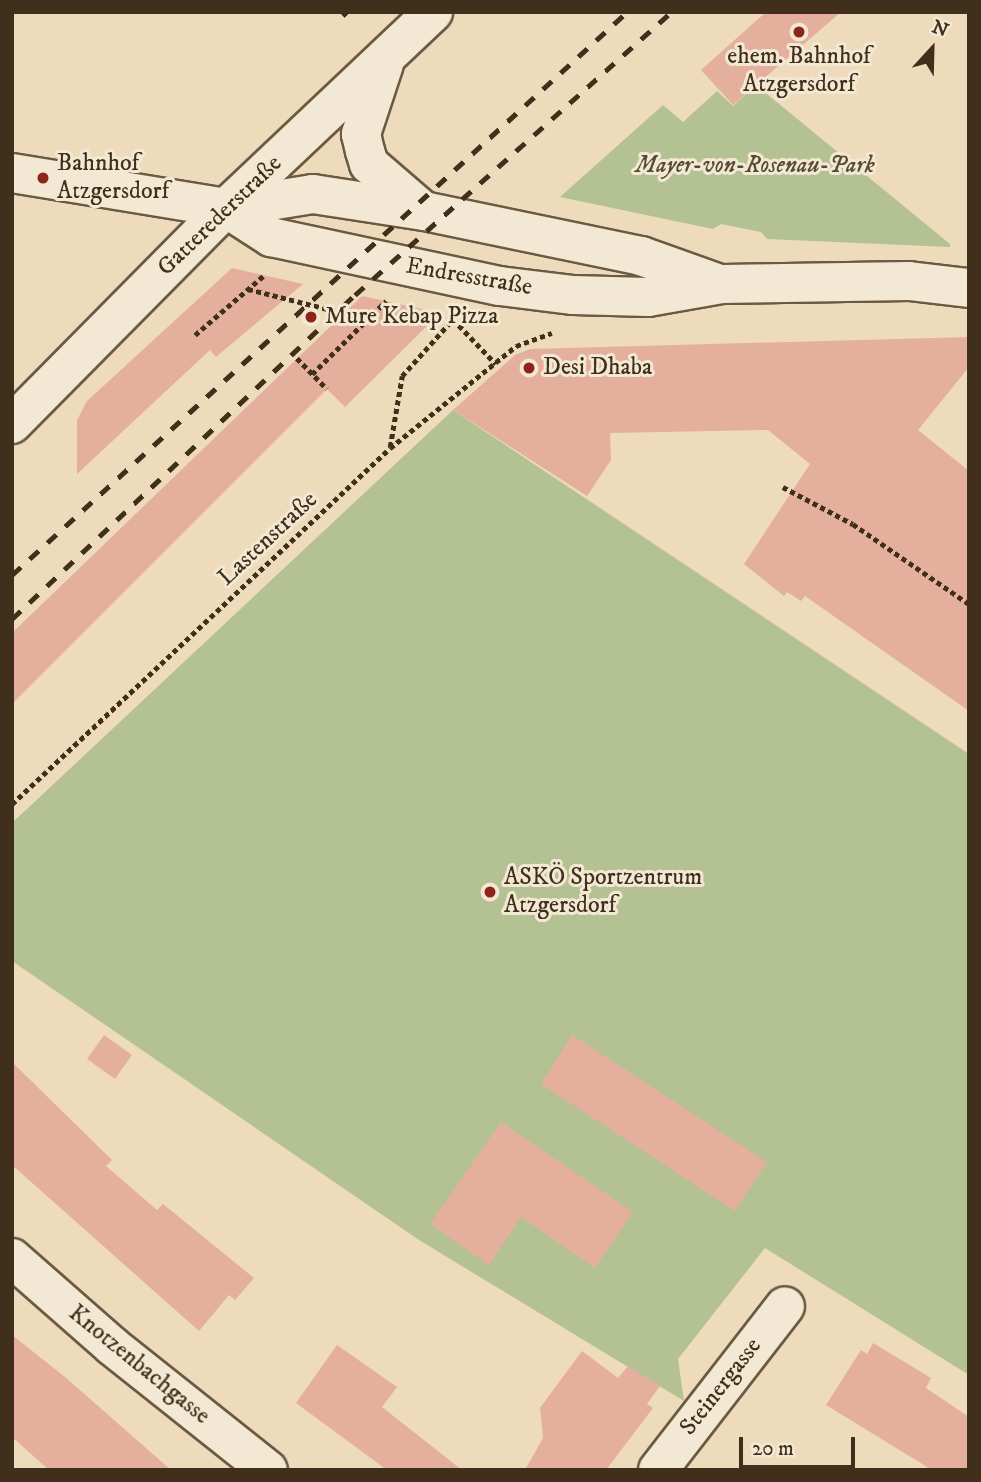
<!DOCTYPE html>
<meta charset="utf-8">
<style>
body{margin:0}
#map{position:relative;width:981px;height:1482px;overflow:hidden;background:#eddbbb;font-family:"IM FELL DW Pica",serif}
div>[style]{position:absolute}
.green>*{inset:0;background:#b4c193}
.building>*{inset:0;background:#e5af9e}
.path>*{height:4.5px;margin-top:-2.25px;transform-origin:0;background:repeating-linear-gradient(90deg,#402f1b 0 5px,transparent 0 8.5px)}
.roads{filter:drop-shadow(2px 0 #6b5a43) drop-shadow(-2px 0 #6b5a43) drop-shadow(0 2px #6b5a43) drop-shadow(0 -2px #6b5a43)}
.street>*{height:38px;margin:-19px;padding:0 19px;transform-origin:19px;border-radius:19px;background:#f3e8d3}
.secondary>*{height:38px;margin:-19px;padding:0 19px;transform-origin:19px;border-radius:19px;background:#f3e8d3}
.rail>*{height:5px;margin-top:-2.5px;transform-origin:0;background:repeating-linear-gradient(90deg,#402f1b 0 12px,transparent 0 24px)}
.dots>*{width:19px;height:19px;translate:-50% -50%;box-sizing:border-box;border:4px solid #f3e8d3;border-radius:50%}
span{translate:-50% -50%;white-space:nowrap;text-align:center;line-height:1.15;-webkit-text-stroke:6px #f3e8d3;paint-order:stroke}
.poi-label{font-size:24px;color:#402f1b}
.left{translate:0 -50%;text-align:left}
.park-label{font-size:24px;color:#574c33;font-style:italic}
.street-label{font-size:24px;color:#402f1b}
.frame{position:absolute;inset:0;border:14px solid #402f1b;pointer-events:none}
.north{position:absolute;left:897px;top:14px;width:70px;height:70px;-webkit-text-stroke:5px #f3e8d3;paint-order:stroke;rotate:22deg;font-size:19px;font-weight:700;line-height:28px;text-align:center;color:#402f1b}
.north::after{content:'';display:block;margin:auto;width:24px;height:32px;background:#402f1b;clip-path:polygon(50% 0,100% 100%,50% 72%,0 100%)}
.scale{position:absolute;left:739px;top:1437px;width:116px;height:32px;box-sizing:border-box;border:4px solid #402f1b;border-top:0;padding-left:9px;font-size:21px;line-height:24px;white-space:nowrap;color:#402f1b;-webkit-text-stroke:5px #f3e8d3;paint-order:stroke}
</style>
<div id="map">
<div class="green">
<i style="clip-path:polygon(756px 85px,950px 244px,950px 247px,767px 239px,761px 232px,721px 224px,713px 229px,560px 197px,663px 105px,683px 122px,717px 91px,733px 106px)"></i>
<i style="clip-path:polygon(453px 410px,969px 754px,969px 1375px,765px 1248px,678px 1359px,684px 1401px,419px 1240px,12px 961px,12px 823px)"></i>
</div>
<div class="building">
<i style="clip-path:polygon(766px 12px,841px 12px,733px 105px,701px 70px)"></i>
<i style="clip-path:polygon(232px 268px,303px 284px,216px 357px,210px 350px,77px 474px,77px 420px,87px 401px)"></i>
<i style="clip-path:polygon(362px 296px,440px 313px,345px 407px,327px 389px,12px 704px,12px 633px)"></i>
<i style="clip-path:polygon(969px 337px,969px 367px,918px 430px,969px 471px,969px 711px,805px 596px,801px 601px,787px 592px,784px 596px,744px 564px,810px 464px,768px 430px,610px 433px,611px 460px,587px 496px,453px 410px,515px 355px,530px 349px)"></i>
<i style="clip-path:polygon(104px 1035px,132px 1055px,115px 1079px,87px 1059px)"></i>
<i style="clip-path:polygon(572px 1035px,767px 1162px,735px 1211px,541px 1084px)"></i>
<i style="clip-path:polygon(12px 1062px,112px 1160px,106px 1166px,157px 1210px,163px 1204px,254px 1278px,235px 1300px,229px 1295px,199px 1331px,12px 1165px)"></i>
<i style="clip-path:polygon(501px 1122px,633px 1212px,595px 1268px,521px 1217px,489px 1265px,430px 1224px)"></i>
<i style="clip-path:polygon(12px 1335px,65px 1377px,171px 1470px,49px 1470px,12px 1437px)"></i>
<i style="clip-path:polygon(873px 1343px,931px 1378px,926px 1388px,969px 1417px,969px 1470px,932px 1470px,826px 1405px,861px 1350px,867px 1354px)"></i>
<i style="clip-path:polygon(337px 1345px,397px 1387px,382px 1407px,462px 1470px,387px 1470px,296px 1403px)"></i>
<i style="clip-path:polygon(582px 1351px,618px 1378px,628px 1366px,660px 1386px,647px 1404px,653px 1408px,606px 1470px,525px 1470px,543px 1438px,540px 1408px)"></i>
</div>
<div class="path">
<i style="left:343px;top:12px;width:6px;rotate:45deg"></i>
<i style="left:248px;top:289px;width:123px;rotate:14.1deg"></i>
<i style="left:453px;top:319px;width:62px;rotate:46.3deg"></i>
<i style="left:195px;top:335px;width:90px;rotate:-40.9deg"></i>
<i style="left:297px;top:358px;width:43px;rotate:45.9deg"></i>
<i style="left:312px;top:374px;width:104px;rotate:-44.6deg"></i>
<i style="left:390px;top:447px;width:72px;rotate:-80.4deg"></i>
<i style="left:402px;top:376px;width:79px;rotate:-48.1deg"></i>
<i style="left:783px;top:487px;width:79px;rotate:27.9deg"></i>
<i style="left:853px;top:524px;width:141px;rotate:34.6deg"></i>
<i style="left:12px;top:804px;width:519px;rotate:-43.28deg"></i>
<i style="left:390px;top:448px;width:162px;rotate:-39deg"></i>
<i style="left:516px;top:346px;width:38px;rotate:-20deg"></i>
</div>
<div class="roads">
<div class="street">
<i style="left:12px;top:1258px;width:133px;rotate:41.3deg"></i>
<i style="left:112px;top:1346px;width:199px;rotate:38.5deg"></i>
<i style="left:658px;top:1470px;width:207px;rotate:-52.2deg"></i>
</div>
<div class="secondary">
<i style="left:384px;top:64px;width:74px;rotate:108.2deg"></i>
<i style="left:361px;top:134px;width:17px;rotate:77deg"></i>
<i style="left:365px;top:151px;width:14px;rotate:73deg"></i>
<i style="left:369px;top:164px;width:69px;rotate:40.9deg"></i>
<i style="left:12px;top:173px;width:217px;rotate:9.3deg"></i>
<i style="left:226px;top:208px;width:88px;rotate:-9.1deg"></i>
<i style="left:313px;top:194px;width:112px;rotate:8.7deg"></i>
<i style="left:424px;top:211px;width:222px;rotate:11.7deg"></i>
<i style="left:641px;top:256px;width:84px;rotate:19.5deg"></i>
<i style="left:226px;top:208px;width:54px;rotate:32.8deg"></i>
<i style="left:271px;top:237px;width:234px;rotate:12.1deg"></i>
<i style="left:500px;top:286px;width:74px;rotate:7deg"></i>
<i style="left:573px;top:295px;width:75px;rotate:1.5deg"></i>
<i style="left:648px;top:297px;width:75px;rotate:-10deg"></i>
<i style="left:722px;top:284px;width:187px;rotate:-0.9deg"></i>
<i style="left:909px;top:281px;width:60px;rotate:6.7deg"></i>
<i style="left:12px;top:424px;width:304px;rotate:-45.3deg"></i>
<i style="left:226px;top:208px;width:285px;rotate:-43.4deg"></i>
</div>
</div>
<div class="rail">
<i style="left:12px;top:575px;width:834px;rotate:-42.47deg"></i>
<i style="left:12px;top:619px;width:472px;rotate:-43.4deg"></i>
<i style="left:355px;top:295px;width:425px;rotate:-41.8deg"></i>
</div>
<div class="dots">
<i style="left:799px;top:32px;background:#8f2418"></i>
<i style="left:43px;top:178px;background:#8f2418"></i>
<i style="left:311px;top:317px;background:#8f2418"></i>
<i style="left:529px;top:368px;background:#8f2418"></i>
<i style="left:490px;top:892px;background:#8f2418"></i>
</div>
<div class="poi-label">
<span style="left:799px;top:71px">ehem. Bahnhof<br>Atzgersdorf</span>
<span class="left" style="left:57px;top:178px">Bahnhof<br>Atzgersdorf</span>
<span class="left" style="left:325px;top:317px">Mure Kebap Pizza</span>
<span class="left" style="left:543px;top:368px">Desi Dhaba</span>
<span class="left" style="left:504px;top:892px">ASKÖ Sportzentrum<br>Atzgersdorf</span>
</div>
<div class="park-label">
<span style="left:755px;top:166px">Mayer-von-Rosenau-Park</span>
</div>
<div class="street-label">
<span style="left:220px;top:216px;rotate:-44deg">Gatterederstraße</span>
<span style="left:469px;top:277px;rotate:10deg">Endresstraße</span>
<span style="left:268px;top:539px;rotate:-43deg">Lastenstraße</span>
<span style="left:139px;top:1365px;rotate:39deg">Knotzenbachgasse</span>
<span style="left:721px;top:1387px;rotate:-52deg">Steinergasse</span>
</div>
<div class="frame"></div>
<div class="north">N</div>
<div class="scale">20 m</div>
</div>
